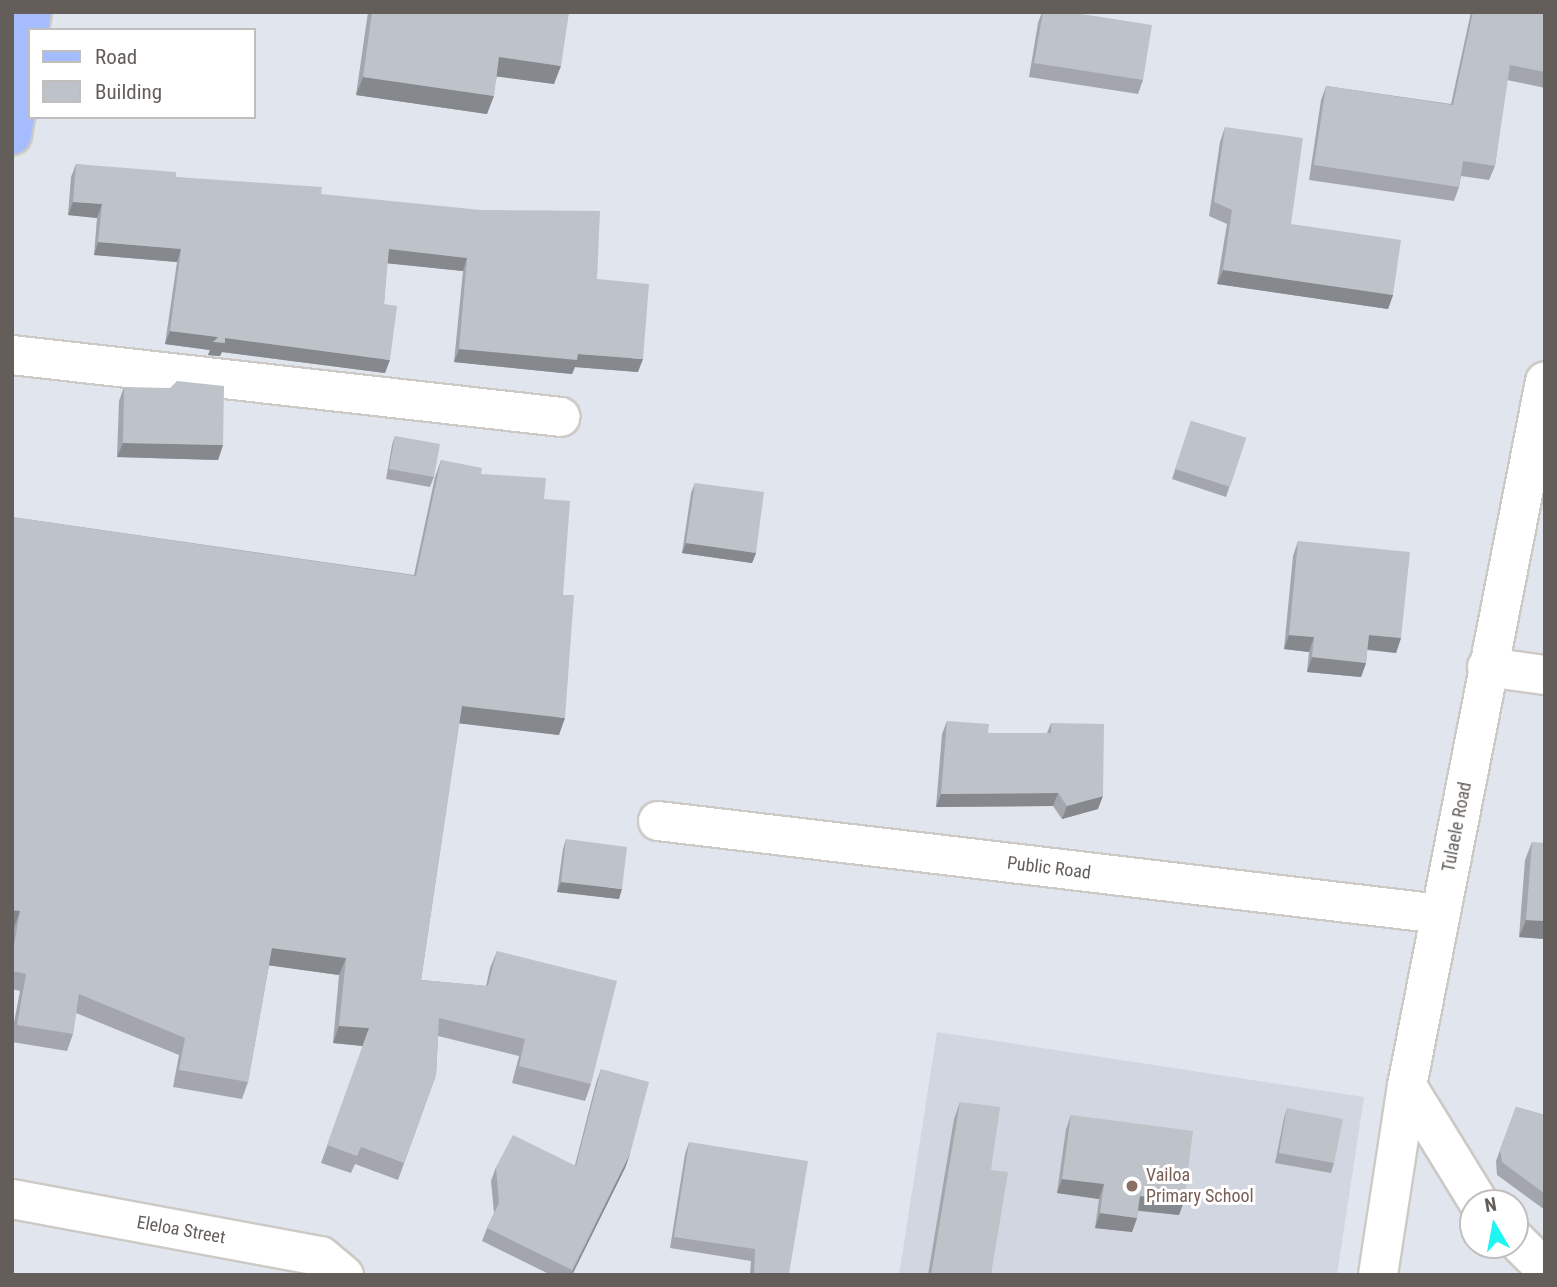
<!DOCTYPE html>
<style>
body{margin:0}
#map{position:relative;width:1557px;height:1287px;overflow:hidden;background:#e1e5ee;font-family:"Roboto Condensed",sans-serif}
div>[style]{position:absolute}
.education>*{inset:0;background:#d2d6e0}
.roads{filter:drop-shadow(2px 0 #cdc9c5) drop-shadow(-2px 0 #cdc9c5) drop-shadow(0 2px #cdc9c5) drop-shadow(0 -2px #cdc9c5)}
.minor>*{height:38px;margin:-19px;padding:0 19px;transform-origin:19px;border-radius:19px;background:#fff}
.major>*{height:38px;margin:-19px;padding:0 19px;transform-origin:19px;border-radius:19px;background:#a5bcff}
.wall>*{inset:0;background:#a3a7ad}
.shaded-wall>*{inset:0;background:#85888d}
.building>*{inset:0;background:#bec2c9}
.dots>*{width:19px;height:19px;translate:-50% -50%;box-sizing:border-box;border:4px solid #fff;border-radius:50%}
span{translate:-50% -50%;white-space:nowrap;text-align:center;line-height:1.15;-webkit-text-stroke:6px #fff;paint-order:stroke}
.street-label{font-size:18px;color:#635e5a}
.education-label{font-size:18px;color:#785e54}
.left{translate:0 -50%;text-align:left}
.frame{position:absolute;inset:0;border:14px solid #635e5a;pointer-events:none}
.legend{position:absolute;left:28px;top:28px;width:228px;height:91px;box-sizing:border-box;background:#fff;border:2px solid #c1bfbd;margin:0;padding:9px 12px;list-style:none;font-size:21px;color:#635e5a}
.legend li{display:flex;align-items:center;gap:14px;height:35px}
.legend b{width:35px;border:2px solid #c1bfbd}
.north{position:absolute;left:1459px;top:1189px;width:70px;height:70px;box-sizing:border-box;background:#fff;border:2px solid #c1bfbd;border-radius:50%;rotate:350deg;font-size:19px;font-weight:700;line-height:28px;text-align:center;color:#635e5a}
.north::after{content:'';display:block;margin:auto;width:24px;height:32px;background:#1ff5f1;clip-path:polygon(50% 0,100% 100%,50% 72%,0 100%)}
</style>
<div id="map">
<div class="education">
<i style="clip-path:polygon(937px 1032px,1364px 1097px,1337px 1275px,899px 1275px)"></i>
</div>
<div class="roads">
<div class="minor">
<i style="left:12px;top:355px;width:552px;rotate:6.44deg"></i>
<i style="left:1487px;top:667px;width:59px;rotate:7.9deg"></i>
<i style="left:658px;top:821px;width:788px;rotate:6.78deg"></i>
<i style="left:1407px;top:1086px;width:137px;rotate:58.4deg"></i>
<i style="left:12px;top:1199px;width:314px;rotate:10.5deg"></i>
<i style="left:321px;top:1256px;width:30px;rotate:40deg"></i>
<i style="left:1515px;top:1239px;width:42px;rotate:45deg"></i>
<i style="left:1378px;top:1275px;width:191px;rotate:-81.3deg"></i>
<i style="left:1407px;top:1086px;width:718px;rotate:-78.92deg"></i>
</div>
<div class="major">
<i style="left:12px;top:135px;width:125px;rotate:-80.8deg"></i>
</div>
</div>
<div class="wall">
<i style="clip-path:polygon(368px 12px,569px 12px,554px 84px,497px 76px,487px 114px,356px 95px)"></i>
<i style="clip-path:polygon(1042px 12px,1069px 12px,1143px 80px,1138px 94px,1029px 77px,1038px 23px)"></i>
<i style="clip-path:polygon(1471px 12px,1545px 12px,1545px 88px,1507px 80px,1495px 166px,1489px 180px,1461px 176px,1459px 187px,1454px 201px,1309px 180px,1321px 100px,1326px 86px,1451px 104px)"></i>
<i style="clip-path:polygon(1225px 127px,1291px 224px,1393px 295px,1388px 309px,1217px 284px,1227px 224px,1209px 216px,1220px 142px)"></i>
<i style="clip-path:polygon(76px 164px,176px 177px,321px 194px,597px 279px,638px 372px,575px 367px,572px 374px,454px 362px,463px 271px,387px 263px,384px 304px,385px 373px,222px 352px,220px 356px,208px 355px,210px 350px,165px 344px,177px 262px,94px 255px,97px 218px,68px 215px,71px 177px)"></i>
<i style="clip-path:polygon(124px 387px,223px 445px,218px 460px,117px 457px,119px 401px)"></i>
<i style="clip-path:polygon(1191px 421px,1246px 438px,1226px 497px,1172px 479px)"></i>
<i style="clip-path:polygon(395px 436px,434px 477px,430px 487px,386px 479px,392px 445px)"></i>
<i style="clip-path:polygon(441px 460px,481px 474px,544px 499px,563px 595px,559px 735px,459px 723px,421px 980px,486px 986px,490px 968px,497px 951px,591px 1084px,585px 1101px,512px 1083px,519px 1056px,438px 1036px,436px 1075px,398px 1180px,355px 1164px,351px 1173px,321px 1163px,363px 1046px,333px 1043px,339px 975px,269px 965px,248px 1082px,242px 1099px,173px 1087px,179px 1055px,76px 1013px,73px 1034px,67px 1051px,12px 1042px,12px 1033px,20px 991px,12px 989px,12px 936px,14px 928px,12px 928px,12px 517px,414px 575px,435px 477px)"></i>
<i style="clip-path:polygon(695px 483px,756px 553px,752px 563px,682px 553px,691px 493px)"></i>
<i style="clip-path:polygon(1298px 541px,1401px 638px,1396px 653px,1367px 650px,1366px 663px,1361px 677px,1307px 672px,1309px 652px,1284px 649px,1293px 556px)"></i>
<i style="clip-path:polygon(947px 721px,988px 733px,1047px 733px,1051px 723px,1098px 809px,1062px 819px,1053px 806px,936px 807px,942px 734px)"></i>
<i style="clip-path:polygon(566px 839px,619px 899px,557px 892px,563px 849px)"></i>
<i style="clip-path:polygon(1532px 842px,1545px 939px,1519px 937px,1525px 860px)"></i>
<i style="clip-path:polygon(601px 1069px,630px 1154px,625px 1168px,572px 1275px,551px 1275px,482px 1241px,487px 1228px,494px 1213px,491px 1181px,496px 1167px,575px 1165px,596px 1083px)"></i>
<i style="clip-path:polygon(960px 1102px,991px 1170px,991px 1275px,928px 1275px,954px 1119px)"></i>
<i style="clip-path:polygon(1516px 1107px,1545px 1115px,1545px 1210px,1497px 1175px,1496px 1161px)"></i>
<i style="clip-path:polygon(1287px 1108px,1334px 1163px,1331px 1173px,1275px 1163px,1284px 1118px)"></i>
<i style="clip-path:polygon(1071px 1115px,1184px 1201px,1179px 1215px,1138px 1211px,1137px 1218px,1132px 1232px,1095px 1228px,1099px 1199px,1057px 1193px,1066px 1129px)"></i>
<i style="clip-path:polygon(689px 1142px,789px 1274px,793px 1275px,750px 1275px,751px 1261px,670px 1248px,685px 1154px)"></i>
</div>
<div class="shaded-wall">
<i style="clip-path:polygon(499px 57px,561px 66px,554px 84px,493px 76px)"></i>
<i style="clip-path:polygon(363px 77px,494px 96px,487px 114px,356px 95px)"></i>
<i style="clip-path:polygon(73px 202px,102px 204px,97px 218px,68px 215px)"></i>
<i style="clip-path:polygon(98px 242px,181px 249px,177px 262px,94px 255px)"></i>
<i style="clip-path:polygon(389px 249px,467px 258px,463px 271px,384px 263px)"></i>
<i style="clip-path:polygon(1223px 270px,1393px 295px,1388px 309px,1217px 284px)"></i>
<i style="clip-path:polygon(170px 331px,225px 338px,390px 360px,385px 373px,222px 352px,220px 356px,208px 355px,210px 350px,165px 344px)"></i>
<i style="clip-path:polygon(459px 349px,578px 354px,643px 359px,638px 372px,575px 367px,572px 374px,454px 362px)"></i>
<i style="clip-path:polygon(123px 443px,223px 445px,218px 460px,117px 457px)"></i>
<i style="clip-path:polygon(686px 543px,756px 553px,752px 563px,682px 553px)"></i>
<i style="clip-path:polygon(1289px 635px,1314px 637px,1309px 652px,1284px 649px)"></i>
<i style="clip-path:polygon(1369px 635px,1401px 638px,1396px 653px,1364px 649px)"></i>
<i style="clip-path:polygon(1312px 657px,1366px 663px,1361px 677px,1307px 672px)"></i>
<i style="clip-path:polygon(462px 706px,565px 718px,559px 735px,456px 723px)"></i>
<i style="clip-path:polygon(1058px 793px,1053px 806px,936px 807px,941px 794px)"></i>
<i style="clip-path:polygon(1103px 796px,1098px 809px,1062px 819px,1067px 806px)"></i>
<i style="clip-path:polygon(561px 882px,622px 889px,619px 899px,557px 892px)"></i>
<i style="clip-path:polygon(12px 910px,20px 911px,14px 928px,12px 928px)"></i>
<i style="clip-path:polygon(1526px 920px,1545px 921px,1545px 939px,1519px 937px)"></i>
<i style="clip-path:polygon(272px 948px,346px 958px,339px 975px,266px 965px)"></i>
<i style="clip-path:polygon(339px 1026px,369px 1028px,363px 1046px,333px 1043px)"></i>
<i style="clip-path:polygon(630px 1154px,625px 1168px,572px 1275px,571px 1275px)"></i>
<i style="clip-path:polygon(1062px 1179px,1104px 1184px,1099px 1199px,1057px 1193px)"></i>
<i style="clip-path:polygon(1140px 1196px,1184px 1201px,1179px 1215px,1135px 1210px)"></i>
<i style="clip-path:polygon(1100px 1213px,1137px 1218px,1132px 1232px,1095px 1228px)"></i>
</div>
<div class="building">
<i style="clip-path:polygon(372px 12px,569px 12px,561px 66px,499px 57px,494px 96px,363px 77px)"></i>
<i style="clip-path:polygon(1043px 12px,1069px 12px,1152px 25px,1143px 80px,1034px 63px)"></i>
<i style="clip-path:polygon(1473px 12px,1545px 12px,1545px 72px,1510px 65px,1495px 166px,1463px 161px,1459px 187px,1314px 165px,1326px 86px,1453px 105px)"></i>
<i style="clip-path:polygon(1225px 127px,1303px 138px,1291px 224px,1401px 240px,1393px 295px,1223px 270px,1232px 210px,1214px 202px)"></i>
<i style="clip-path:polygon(76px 164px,176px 172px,176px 177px,322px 187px,321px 194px,481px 210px,600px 211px,597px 279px,649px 284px,643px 359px,578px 354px,577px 360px,459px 349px,467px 258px,389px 249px,384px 304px,397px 306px,390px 360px,225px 338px,225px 343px,213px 342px,218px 337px,170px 331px,181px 249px,98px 242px,102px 204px,73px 202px)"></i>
<i style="clip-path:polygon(177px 381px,224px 386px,223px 445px,123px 443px,124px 387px,170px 388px)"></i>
<i style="clip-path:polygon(1191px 421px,1246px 438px,1230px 487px,1175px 469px)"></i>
<i style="clip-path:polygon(395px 436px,440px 444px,434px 477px,389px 469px)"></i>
<i style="clip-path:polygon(441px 460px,482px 468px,481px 474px,546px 478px,544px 499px,570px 501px,563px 595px,574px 595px,565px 718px,462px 706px,421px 980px,488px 986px,497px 951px,617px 981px,591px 1084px,519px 1066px,525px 1039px,439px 1018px,436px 1075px,404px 1163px,361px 1147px,357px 1156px,327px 1145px,369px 1028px,339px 1026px,346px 958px,272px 948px,248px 1082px,179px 1070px,185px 1038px,79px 994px,73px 1034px,17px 1025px,26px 974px,12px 971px,12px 956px,20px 911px,12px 910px,12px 517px,416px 576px)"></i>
<i style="clip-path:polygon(695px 483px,764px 492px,756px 553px,686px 543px)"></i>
<i style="clip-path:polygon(1298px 541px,1410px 552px,1401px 638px,1369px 635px,1366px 663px,1312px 657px,1314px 637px,1289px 635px)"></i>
<i style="clip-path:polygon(947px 721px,989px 724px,988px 733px,1051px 733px,1051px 723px,1104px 724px,1103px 796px,1067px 806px,1058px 793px,941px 794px)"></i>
<i style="clip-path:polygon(566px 839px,627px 847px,622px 889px,561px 882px)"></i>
<i style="clip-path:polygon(1532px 842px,1545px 843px,1545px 921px,1526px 920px)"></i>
<i style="clip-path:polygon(601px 1069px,649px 1082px,630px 1154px,572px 1270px,487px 1228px,499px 1203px,496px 1167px,513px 1135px,576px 1166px)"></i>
<i style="clip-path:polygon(960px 1102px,1000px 1107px,991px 1170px,1008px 1172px,991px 1275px,931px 1275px)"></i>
<i style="clip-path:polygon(1516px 1107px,1545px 1115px,1545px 1194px,1502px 1162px,1500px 1149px)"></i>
<i style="clip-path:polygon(1287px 1108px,1343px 1119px,1334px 1163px,1279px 1153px)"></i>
<i style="clip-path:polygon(1071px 1115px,1193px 1131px,1184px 1201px,1140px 1196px,1137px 1218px,1100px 1213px,1104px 1184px,1062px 1179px)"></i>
<i style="clip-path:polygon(689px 1142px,808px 1161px,789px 1274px,793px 1275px,754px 1275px,755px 1249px,674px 1237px)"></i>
</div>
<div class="dots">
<i style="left:1132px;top:1186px;background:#8d6e63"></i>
</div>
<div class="street-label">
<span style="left:1457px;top:827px;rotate:-79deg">Tulaele Road</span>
<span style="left:1049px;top:868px;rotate:7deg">Public Road</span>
<span style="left:181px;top:1230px;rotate:10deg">Eleloa Street</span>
</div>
<div class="education-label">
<span class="left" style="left:1146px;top:1186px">Vailoa<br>Primary School</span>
</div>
<div class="frame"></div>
<ul class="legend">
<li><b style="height:9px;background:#a5bcff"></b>Road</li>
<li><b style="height:19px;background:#bec2c9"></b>Building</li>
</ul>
<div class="north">N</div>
</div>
